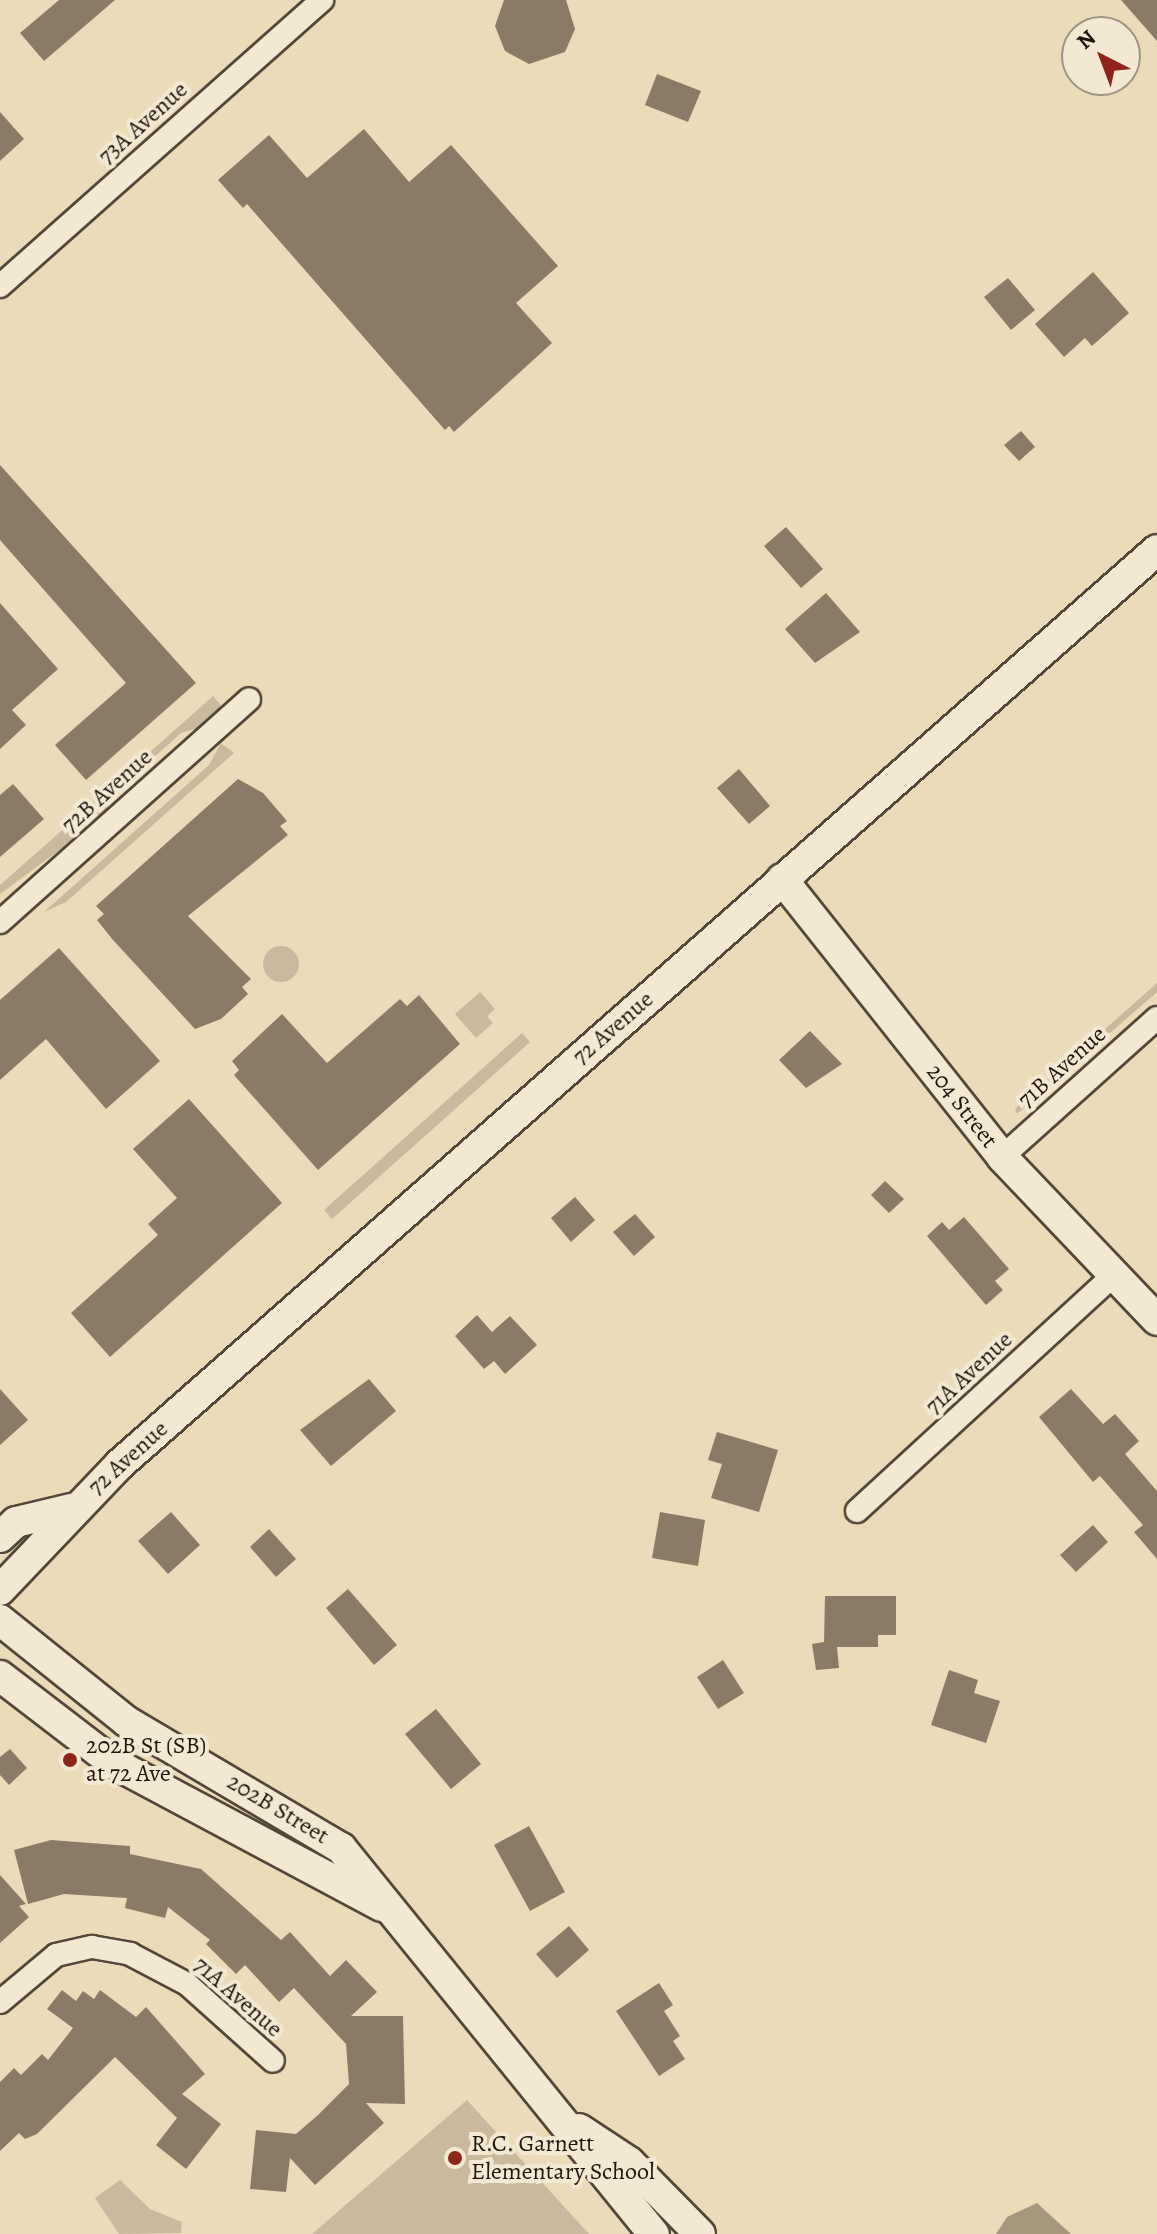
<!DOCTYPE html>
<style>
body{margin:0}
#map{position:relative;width:1157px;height:2234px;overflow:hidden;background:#ecdbb9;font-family:Alegreya,serif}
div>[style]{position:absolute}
.green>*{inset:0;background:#cab99c}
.round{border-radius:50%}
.water>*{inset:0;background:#a7977f}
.building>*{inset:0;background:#8b7b66}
.roads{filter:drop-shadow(2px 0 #544638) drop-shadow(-2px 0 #544638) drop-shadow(0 2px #544638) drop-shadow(0 -2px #544638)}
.street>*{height:22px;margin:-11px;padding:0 11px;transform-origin:11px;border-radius:11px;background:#f3e8d2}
.secondary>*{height:30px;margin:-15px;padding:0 15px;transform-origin:15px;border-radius:15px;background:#f3e8d2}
.dots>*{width:22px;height:22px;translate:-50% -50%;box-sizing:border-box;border:4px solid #f3e8d2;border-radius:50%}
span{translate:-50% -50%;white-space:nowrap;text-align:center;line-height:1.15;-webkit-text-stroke:8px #f3e8d2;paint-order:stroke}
.street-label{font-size:24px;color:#22140d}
.poi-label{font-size:24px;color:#22140d}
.left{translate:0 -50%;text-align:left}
.north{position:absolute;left:1061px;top:16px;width:80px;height:80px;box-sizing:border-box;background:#f3e8d2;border:2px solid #9f9383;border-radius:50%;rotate:318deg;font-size:22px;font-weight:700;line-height:32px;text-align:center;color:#22140d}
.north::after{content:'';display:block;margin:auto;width:28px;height:36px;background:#8f2418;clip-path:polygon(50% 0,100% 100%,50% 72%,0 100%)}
</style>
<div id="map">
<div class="green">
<i style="clip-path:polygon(213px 696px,223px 708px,202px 727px,181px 733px,122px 786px,100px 817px,88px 807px)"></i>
<i style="clip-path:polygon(221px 743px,234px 753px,66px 902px,44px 912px,209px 765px)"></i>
<i style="clip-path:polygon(68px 825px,76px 838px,0 894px,0 885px)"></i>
<i class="round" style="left:263px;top:946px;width:36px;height:36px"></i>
<i style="clip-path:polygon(1157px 983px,1157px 992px,1017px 1114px,1015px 1109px)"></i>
<i style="clip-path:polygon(480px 992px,495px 1009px,487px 1016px,493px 1023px,476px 1038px,455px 1014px)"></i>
<i style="clip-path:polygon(522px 1033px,530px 1042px,332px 1219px,324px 1210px)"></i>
<i style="clip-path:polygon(467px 2100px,589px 2234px,312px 2234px)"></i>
<i style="clip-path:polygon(120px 2180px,150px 2209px,182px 2222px,181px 2233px,119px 2234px,95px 2198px)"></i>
</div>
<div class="water">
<i style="clip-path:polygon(1037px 2203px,1071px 2234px,996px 2234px,1007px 2217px)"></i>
</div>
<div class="building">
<i style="clip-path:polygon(59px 0,115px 0,44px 61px,20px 33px)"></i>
<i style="clip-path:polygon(504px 0,566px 0,575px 29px,565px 52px,529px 64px,505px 51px,495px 26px)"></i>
<i style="clip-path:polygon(1121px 0,1157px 0,1157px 41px)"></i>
<i style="clip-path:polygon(657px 74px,701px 91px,688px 122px,645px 105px)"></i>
<i style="clip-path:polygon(0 112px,24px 139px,0 161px)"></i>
<i style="clip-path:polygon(364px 129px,409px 182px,451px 145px,558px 266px,516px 303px,552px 343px,454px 432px,449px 426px,445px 430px,247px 204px,243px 208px,218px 180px,269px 135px,307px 178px)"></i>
<i style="clip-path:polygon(1093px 272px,1129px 313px,1092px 346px,1085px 338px,1064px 357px,1035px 324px)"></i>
<i style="clip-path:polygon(1008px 278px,1035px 310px,1011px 330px,984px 297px)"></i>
<i style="clip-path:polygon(1021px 431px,1035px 447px,1019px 461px,1004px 445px)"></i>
<i style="clip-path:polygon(0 465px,196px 683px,86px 780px,55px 745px,126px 683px,0 540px)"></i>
<i style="clip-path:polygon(786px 527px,823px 569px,801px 588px,764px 546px)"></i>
<i style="clip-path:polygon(826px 593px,860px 632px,815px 663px,785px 629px)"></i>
<i style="clip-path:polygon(0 603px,58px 669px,12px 710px,26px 725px,0 749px)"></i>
<i style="clip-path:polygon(739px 769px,770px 806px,749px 824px,717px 788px)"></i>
<i style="clip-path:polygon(238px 779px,263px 793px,287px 821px,280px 826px,288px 835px,188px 916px,251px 979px,242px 987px,248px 994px,221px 1019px,195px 1029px,113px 940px,97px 920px,104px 914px,96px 906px)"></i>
<i style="clip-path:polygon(13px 784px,44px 819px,0 857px,0 795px)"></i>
<i style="clip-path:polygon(59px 948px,160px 1061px,106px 1109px,46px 1039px,0 1080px,0 1000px)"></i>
<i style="clip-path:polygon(419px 995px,460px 1044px,318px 1170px,234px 1075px,239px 1070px,232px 1061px,282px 1014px,327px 1063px,400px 999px,407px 1006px)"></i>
<i style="clip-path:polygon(810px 1031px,842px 1064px,806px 1088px,779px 1060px)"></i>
<i style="clip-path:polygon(189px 1099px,282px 1203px,110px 1357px,71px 1313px,158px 1235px,148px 1224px,177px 1198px,133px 1149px)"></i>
<i style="clip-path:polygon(885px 1181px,904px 1199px,889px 1213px,871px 1195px)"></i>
<i style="clip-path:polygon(575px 1197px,595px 1220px,571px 1242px,551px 1218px)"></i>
<i style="clip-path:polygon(635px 1214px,655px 1237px,634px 1256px,613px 1232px)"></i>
<i style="clip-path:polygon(964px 1217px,1009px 1269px,995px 1281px,1003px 1290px,986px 1305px,927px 1236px,942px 1222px,949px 1230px)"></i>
<i style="clip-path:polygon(477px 1315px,492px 1332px,510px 1316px,537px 1345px,505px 1374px,494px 1361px,484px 1369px,455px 1336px)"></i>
<i style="clip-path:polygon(369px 1379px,396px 1411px,331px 1466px,300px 1430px)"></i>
<i style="clip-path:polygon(0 1389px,28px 1420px,0 1445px)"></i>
<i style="clip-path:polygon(1071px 1389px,1103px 1424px,1115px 1414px,1139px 1441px,1125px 1454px,1157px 1491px,1157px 1559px,1134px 1532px,1143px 1525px,1100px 1476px,1093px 1482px,1039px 1417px)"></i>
<i style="clip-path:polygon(717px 1432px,778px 1450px,759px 1512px,711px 1498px,722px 1464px,708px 1460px)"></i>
<i style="clip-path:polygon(171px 1512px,200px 1545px,168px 1574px,138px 1541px)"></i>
<i style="clip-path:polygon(660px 1512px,705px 1520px,698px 1566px,652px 1558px)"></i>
<i style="clip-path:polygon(1093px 1525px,1108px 1542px,1076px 1572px,1060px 1555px)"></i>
<i style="clip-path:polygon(269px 1529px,296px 1559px,276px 1577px,250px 1547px)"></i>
<i style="clip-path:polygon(348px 1589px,397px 1645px,374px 1665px,326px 1608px)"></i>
<i style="clip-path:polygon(825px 1596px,896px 1596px,896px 1635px,878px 1635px,878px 1647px,837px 1647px,839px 1668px,816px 1670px,812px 1644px,824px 1642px)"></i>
<i style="clip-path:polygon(723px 1660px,744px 1693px,718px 1709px,697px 1677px)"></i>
<i style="clip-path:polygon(949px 1670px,978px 1680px,974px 1693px,1000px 1701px,986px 1743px,931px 1725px)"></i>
<i style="clip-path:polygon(436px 1709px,481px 1764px,451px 1789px,405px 1734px)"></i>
<i style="clip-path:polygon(10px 1749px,27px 1768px,9px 1785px,0 1775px,0 1757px)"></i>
<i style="clip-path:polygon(529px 1826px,565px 1892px,530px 1911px,494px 1845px)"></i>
<i style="clip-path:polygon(51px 1840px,130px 1846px,130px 1854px,201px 1869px,281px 1940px,290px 1932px,330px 1976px,346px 1960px,377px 1992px,351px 2016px,403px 2016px,405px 2104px,366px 2103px,384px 2123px,315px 2185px,290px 2158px,286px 2192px,250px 2189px,256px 2130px,296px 2134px,318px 2115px,349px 2084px,346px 2044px,294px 1988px,279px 2002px,245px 1965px,236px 1974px,206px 1944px,210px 1940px,168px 1907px,165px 1918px,125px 1908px,127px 1898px,64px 1894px,28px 1904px,14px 1850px)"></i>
<i style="clip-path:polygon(0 1875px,26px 1904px,19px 1906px,29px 1917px,0 1943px)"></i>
<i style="clip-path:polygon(569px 1926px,589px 1950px,557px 1978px,536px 1954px)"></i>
<i style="clip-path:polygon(659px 1983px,673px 2005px,664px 2011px,680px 2036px,673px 2041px,685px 2059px,659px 2076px,616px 2011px)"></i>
<i style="clip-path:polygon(62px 1990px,76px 2001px,83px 1991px,94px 1999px,100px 1990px,136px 2017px,146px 2007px,205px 2074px,182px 2094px,221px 2124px,186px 2169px,156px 2145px,177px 2118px,115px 2057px,37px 2134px,25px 2139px,19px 2133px,0 2151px,0 2082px,14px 2068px,21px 2075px,42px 2054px,48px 2060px,73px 2028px,47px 2009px)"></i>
</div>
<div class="roads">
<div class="street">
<i style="left:0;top:286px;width:431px;rotate:-41.6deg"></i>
<i style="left:0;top:922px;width:334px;rotate:-41.8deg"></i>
<i style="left:1002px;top:1157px;width:208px;rotate:-41.9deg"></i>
<i style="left:857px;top:1511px;width:352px;rotate:-42.6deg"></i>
<i style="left:0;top:2002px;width:73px;rotate:-40deg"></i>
<i style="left:56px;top:1955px;width:37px;rotate:-13deg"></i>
<i style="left:92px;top:1947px;width:39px;rotate:10deg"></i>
<i style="left:130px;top:1954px;width:64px;rotate:27.8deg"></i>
<i style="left:187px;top:1984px;width:115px;rotate:41.8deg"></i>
</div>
<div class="secondary">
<i style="left:782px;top:879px;width:355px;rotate:51.6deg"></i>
<i style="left:1002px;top:1157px;width:225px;rotate:46.4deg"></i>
<i style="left:0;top:1537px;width:22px;rotate:-43deg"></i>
<i style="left:16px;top:1522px;width:57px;rotate:-13.3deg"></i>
<i style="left:0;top:1590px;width:174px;rotate:-46.4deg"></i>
<i style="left:120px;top:1464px;width:1382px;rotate:-41.39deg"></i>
<i style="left:0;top:1620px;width:161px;rotate:38.7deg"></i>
<i style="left:126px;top:1721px;width:250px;rotate:30.6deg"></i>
<i style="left:341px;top:1848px;width:497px;rotate:51deg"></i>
<i style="left:0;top:1676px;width:141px;rotate:37.5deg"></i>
<i style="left:112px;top:1762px;width:306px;rotate:28.1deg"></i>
<i style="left:579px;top:2129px;width:60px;rotate:33.4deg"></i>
<i style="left:629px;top:2162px;width:101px;rotate:45.4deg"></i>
</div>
</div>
<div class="dots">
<i style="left:70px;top:1760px;background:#8f2418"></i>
<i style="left:455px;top:2158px;background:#8f2418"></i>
</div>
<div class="street-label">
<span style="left:143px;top:123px;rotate:-42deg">73A Avenue</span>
<span style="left:107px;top:791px;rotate:-42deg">72B Avenue</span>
<span style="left:613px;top:1028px;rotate:-41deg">72 Avenue</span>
<span style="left:1062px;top:1067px;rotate:-42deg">71B Avenue</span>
<span style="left:962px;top:1106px;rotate:52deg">204 Street</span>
<span style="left:969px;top:1373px;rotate:-43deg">71A Avenue</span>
<span style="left:128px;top:1458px;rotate:-42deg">72 Avenue</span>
<span style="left:278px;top:1809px;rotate:31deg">202B Street</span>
<span style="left:238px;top:1997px;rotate:41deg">71A Avenue</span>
</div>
<div class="poi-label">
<span class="left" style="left:86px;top:1760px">202B St (SB)<br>at 72 Ave</span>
<span class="left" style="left:471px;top:2158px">R.C. Garnett<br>Elementary School</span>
</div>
<div class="north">N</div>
</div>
